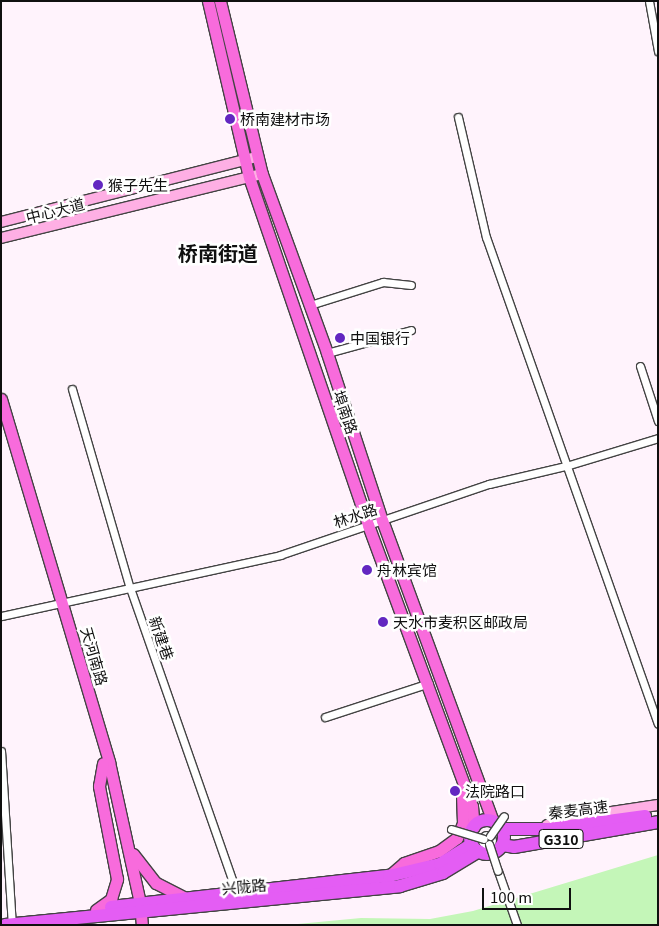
<!DOCTYPE html>
<meta charset="utf-8">
<style>
body{margin:0}
#map{position:relative;width:659px;height:926px;overflow:hidden;background:#fff3fc;font-family:Georgia,"Noto Sans SC",serif}
div>[style]{position:absolute}
.water>*{inset:0;background:#c4f6b8}
.roads{filter:drop-shadow(1px 0 #434343) drop-shadow(-1px 0 #434343) drop-shadow(0 1px #434343) drop-shadow(0 -1px #434343)}
.street>*{height:7px;margin:-3.5px;padding:0 3.5px;transform-origin:3.5px;border-radius:3.5px;background:#fff}
.street>.ring{margin:-3.5px;padding:0;box-sizing:content-box;background:none;border:7px solid #fff;border-radius:50%}
.secondary>*{height:10px;margin:-5px;padding:0 5px;transform-origin:5px;border-radius:5px;background:#feafe4}
.primary>*{height:11px;margin:-5.5px;padding:0 5.5px;transform-origin:5.5px;border-radius:5.5px;background:#f86bdc}
.highway>*{height:12px;margin:-6px;padding:0 6px;transform-origin:6px;border-radius:6px;background:#e45df4}
.highway>.ring{margin:-6px;padding:0;box-sizing:content-box;background:none;border:12px solid #e45df4;border-radius:50%}
.bridges{filter:drop-shadow(1px 0 #434343) drop-shadow(-1px 0 #434343) drop-shadow(0 1px #434343) drop-shadow(0 -1px #434343)}
.street-bridge>*{height:7px;margin:-3.5px;padding:0 3.5px;transform-origin:3.5px;border-radius:3.5px;background:#fff}
.dots>*{width:14px;height:14px;translate:-50% -50%;box-sizing:border-box;border:2px solid #fff;border-radius:50%}
span{translate:-50% -50%;white-space:nowrap;text-align:center;line-height:1.15;-webkit-text-stroke:5px #fff;paint-order:stroke}
.shield-label span{padding:1px 4px;background:#fff;border:1px solid;border-radius:4px;-webkit-text-stroke-width:0}
.shield-label{font-size:14px;color:#101010;font-weight:700}
.poi-label{font-size:15px;color:#101010}
.left{translate:0 -50%;text-align:left}
.street-label{font-size:15px;color:#101010}
.district-label{font-size:20px;color:#101010;font-weight:700}
.frame{position:absolute;inset:0;border:2px solid #101010;pointer-events:none}
.scale{position:absolute;left:482px;top:888px;width:89px;height:22px;box-sizing:border-box;border:2px solid #101010;border-top:0;padding-left:6px;font-size:15px;line-height:18px;white-space:nowrap;color:#101010;-webkit-text-stroke:4px #fff;paint-order:stroke}
</style>
<div id="map">
<div class="water">
<i style="clip-path:polygon(658px 855px,658px 925px,287px 925px,361px 918px,430px 919px,473px 911px)"></i>
</div>
<div class="roads">
<div class="street">
<i style="left:649px;top:1px;width:51px;rotate:79.8deg"></i>
<i style="left:458px;top:117px;width:123px;rotate:76.9deg"></i>
<i style="left:486px;top:237px;width:516px;rotate:70.55deg"></i>
<i style="left:310px;top:305px;width:77px;rotate:-17.5deg"></i>
<i style="left:383px;top:282px;width:28px;rotate:6deg"></i>
<i style="left:327px;top:353px;width:87px;rotate:-15.3deg"></i>
<i style="left:640px;top:366px;width:58px;rotate:71.9deg"></i>
<i style="left:72px;top:389px;width:207px;rotate:73.8deg"></i>
<i style="left:130px;top:588px;width:324px;rotate:70.7deg"></i>
<i style="left:1px;top:616px;width:286px;rotate:-12.3deg"></i>
<i style="left:280px;top:555px;width:221px;rotate:-18.8deg"></i>
<i style="left:489px;top:484px;width:79px;rotate:-13.2deg"></i>
<i style="left:566px;top:466px;width:96px;rotate:-16.9deg"></i>
<i style="left:325px;top:717px;width:109px;rotate:-18.1deg"></i>
<i style="left:1px;top:751px;width:173px;rotate:86.4deg"></i>
<i class="ring" style="left:482px;top:835px;width:3px;height:3px"></i>
<i style="left:498px;top:871px;width:57px;rotate:70.6deg"></i>
</div>
<div class="secondary">
<i style="left:1px;top:222px;width:263px;rotate:-14.3deg"></i>
<i style="left:1px;top:238px;width:269px;rotate:-13.8deg"></i>
<i style="left:547px;top:825px;width:19px;rotate:-18deg"></i>
<i style="left:565px;top:819px;width:94px;rotate:-8.6deg"></i>
</div>
<div class="primary">
<i style="left:208px;top:1px;width:181px;rotate:76.9deg"></i>
<i style="left:249px;top:177px;width:368px;rotate:71.1deg"></i>
<i style="left:368px;top:525px;width:300px;rotate:69.7deg"></i>
<i style="left:472px;top:806px;width:21px;rotate:85deg"></i>
<i style="left:220px;top:1px;width:178px;rotate:76.4deg"></i>
<i style="left:262px;top:174px;width:190px;rotate:70deg"></i>
<i style="left:327px;top:353px;width:176px;rotate:71.8deg"></i>
<i style="left:382px;top:520px;width:321px;rotate:69.8deg"></i>
<i style="left:1px;top:399px;width:379px;rotate:73.4deg"></i>
<i style="left:109px;top:762px;width:144px;rotate:77.6deg"></i>
<i style="left:140px;top:903px;width:22px;rotate:85deg"></i>
<i style="left:133px;top:854px;width:37px;rotate:52deg"></i>
<i style="left:156px;top:883px;width:34px;rotate:27deg"></i>
<i style="left:389px;top:876px;width:20px;rotate:-41deg"></i>
<i style="left:404px;top:863px;width:37px;rotate:-19deg"></i>
<i style="left:439px;top:851px;width:22px;rotate:-36deg"></i>
<i style="left:457px;top:838px;width:16px;rotate:-68deg"></i>
<i style="left:463px;top:823px;width:30px;rotate:-92deg"></i>
<i style="left:96px;top:910px;width:19px;rotate:-36deg"></i>
<i style="left:111px;top:899px;width:21px;rotate:-73deg"></i>
<i style="left:117px;top:879px;width:95px;rotate:-101deg"></i>
<i style="left:99px;top:786px;width:23px;rotate:-80deg"></i>
</div>
<div class="highway">
<i class="ring" style="left:470px;top:820px;width:22px;height:22px"></i>
<i style="left:502px;top:829px;width:47px"></i>
<i style="left:549px;top:829px;width:97px;rotate:-7.7deg"></i>
<i style="left:502px;top:845px;width:12px;rotate:9deg"></i>
<i style="left:514px;top:847px;width:146px;rotate:-9.8deg"></i>
<i style="left:111px;top:907px;width:280px;rotate:-6.4deg"></i>
<i style="left:389px;top:876px;width:52px;rotate:-13.2deg"></i>
<i style="left:440px;top:864px;width:38px;rotate:-32deg"></i>
<i style="left:5px;top:925px;width:397px;rotate:-5.6deg"></i>
<i style="left:400px;top:886px;width:45px;rotate:-16.8deg"></i>
<i style="left:443px;top:873px;width:42px;rotate:-31.4deg"></i>
</div>
</div>
<div class="bridges">
<div class="street-bridge">
<i style="left:451px;top:829px;width:34px;rotate:17deg"></i>
<i style="left:490px;top:836px;width:24px;rotate:-55deg"></i>
<i style="left:489px;top:844px;width:28px;rotate:72deg"></i>
</div>
</div>
<div class="dots">
<i style="left:230px;top:119px;background:#6327c1"></i>
<i style="left:98px;top:185px;background:#6327c1"></i>
<i style="left:340px;top:338px;background:#6327c1"></i>
<i style="left:367px;top:570px;background:#6327c1"></i>
<i style="left:383px;top:622px;background:#6327c1"></i>
<i style="left:455px;top:791px;background:#6327c1"></i>
</div>
<div class="shield-label">
<span style="left:561px;top:839px">G310</span>
</div>
<div class="poi-label">
<span class="left" style="left:240px;top:119px">桥南建材市场</span>
<span class="left" style="left:108px;top:185px">猴子先生</span>
<span class="left" style="left:350px;top:338px">中国银行</span>
<span class="left" style="left:377px;top:570px">舟林宾馆</span>
<span class="left" style="left:393px;top:622px">天水市麦积区邮政局</span>
<span class="left" style="left:465px;top:791px">法院路口</span>
</div>
<div class="street-label">
<span style="left:55px;top:210px;rotate:-14deg">中心大道</span>
<span style="left:346px;top:412px;rotate:71deg">埠南路</span>
<span style="left:355px;top:515px;rotate:-19deg">林水路</span>
<span style="left:162px;top:638px;rotate:71deg">新建巷</span>
<span style="left:95px;top:656px;rotate:74deg">天河南路</span>
<span style="left:578px;top:809px;rotate:-7deg">秦麦高速</span>
<span style="left:244px;top:886px;rotate:-5deg">兴陇路</span>
</div>
<div class="district-label">
<span style="left:218px;top:252px">桥南街道</span>
</div>
<div class="frame"></div>
<div class="scale">100 m</div>
</div>
